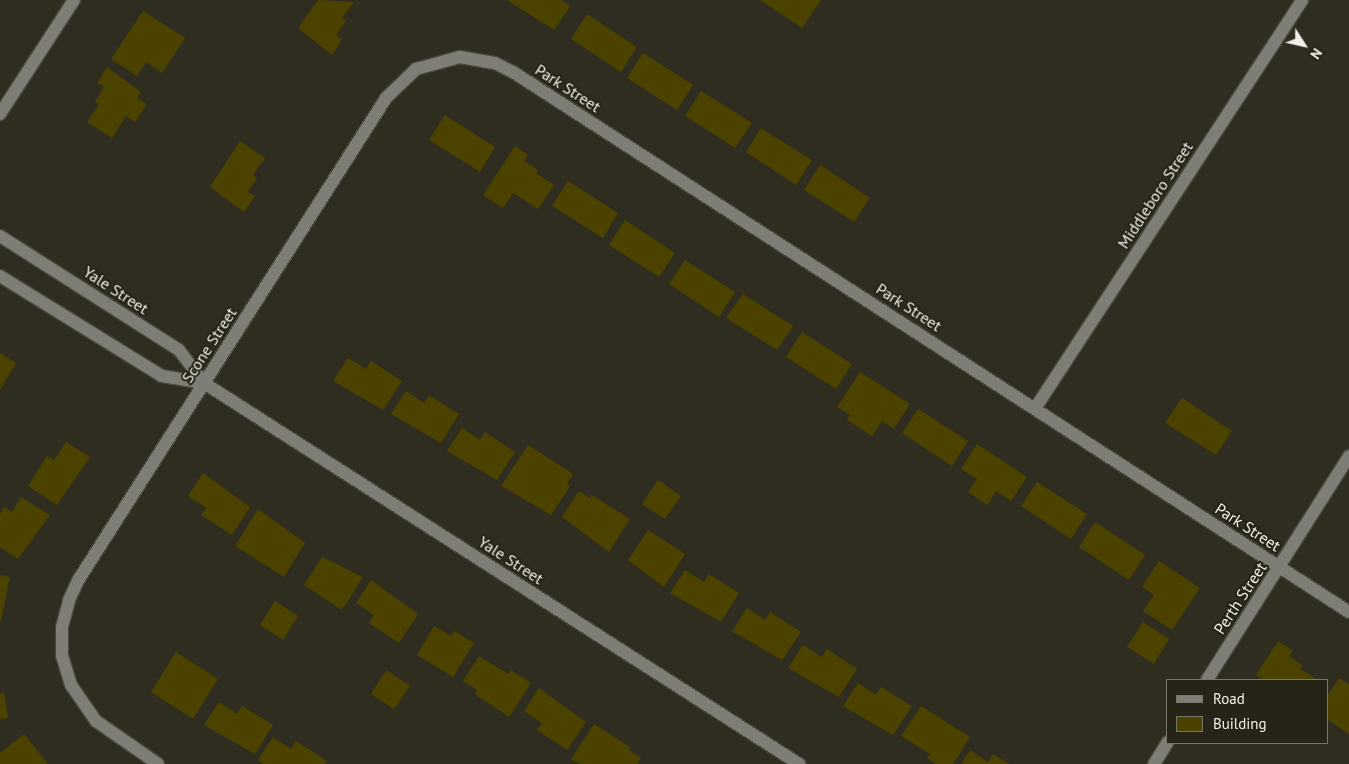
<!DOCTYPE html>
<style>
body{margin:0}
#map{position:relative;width:1349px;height:764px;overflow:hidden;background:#2f2d20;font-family:"PT Sans",sans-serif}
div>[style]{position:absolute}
.building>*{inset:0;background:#4b4200}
.roads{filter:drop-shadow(1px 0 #4a483c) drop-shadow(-1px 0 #4a483c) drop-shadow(0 1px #4a483c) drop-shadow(0 -1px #4a483c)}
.minor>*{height:12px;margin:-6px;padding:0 6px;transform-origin:6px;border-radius:6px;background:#7e7d76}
span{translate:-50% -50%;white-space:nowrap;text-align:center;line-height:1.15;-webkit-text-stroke:4px #262416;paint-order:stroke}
.street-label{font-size:16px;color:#f1f0e8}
.legend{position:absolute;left:1166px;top:679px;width:162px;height:65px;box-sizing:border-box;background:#262416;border:1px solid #77766a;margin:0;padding:6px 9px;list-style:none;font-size:15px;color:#f1f0e8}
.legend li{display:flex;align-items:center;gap:10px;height:25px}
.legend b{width:25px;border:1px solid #77766a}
.north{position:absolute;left:1279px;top:20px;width:50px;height:50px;-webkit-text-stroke:4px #262416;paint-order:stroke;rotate:125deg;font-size:14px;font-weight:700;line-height:20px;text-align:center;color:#f1f0e8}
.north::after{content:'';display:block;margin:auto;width:18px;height:22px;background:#f1f0e8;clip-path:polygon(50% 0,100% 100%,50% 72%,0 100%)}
</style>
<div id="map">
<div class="building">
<i style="clip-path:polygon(318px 0,354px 2px,342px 18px,346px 21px,336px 35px,342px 40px,332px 55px,298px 28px)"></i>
<i style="clip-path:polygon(507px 0,561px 0,570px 6px,554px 30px)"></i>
<i style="clip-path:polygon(760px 0,821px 0,802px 28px)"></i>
<i style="clip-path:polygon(143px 11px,185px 38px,162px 73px,146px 62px,137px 76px,111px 59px)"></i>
<i style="clip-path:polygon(587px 14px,637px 47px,621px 72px,571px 39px)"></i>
<i style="clip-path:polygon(643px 53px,693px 85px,677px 110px,627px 78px)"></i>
<i style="clip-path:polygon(107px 67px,141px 92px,137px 98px,147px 104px,135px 122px,126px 116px,112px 138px,87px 122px,99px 104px,95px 102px,104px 87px,97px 83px)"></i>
<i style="clip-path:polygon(701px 91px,752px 123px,735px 148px,685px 116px)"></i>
<i style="clip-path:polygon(445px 115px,495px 147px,480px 172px,429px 140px)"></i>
<i style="clip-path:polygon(761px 128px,812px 160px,796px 185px,746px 152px)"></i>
<i style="clip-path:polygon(240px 141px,265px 158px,253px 175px,257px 178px,248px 192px,255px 196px,244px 212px,210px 187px)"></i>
<i style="clip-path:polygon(515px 146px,528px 155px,524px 161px,538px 170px,536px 173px,554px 185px,538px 209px,513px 193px,503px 208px,483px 195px)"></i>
<i style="clip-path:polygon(820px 165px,870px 198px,854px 222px,804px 190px)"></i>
<i style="clip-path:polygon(568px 181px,618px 213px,603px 238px,552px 206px)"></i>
<i style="clip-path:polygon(625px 220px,675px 253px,659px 277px,609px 245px)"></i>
<i style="clip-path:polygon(685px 260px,735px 292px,719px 317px,669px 284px)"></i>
<i style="clip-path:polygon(743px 294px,793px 326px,777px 350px,726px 318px)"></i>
<i style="clip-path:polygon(802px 332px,852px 364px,836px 389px,786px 357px)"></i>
<i style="clip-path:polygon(0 353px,16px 363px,0 390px)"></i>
<i style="clip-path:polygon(348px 358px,366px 369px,371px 361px,402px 381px,383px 410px,333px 381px)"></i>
<i style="clip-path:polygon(860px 372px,910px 404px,894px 429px,882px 421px,872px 436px,847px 420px,850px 415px,837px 407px)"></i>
<i style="clip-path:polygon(406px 391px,424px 403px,429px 395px,459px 414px,441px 443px,391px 414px)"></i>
<i style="clip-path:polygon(1182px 398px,1232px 431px,1216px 455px,1165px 423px)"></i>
<i style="clip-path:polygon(918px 409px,968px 441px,952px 466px,902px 433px)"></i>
<i style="clip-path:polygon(462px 428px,480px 440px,485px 432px,515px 452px,497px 480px,447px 451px)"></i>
<i style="clip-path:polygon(66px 442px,90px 457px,57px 505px,28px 486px,47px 456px,54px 460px)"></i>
<i style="clip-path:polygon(977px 444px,1027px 477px,1011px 501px,996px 491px,987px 505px,968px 492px,977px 479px,961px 469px)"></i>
<i style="clip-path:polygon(528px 445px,573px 474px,567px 484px,570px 486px,551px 515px,501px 486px)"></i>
<i style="clip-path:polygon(203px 473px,250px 507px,232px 535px,201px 515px,206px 508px,188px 496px)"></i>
<i style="clip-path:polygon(658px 480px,681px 496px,665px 519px,642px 504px)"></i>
<i style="clip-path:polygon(1037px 482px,1087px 514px,1071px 539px,1021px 506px)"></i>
<i style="clip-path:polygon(579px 491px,590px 498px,592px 495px,630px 519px,609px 552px,562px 517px)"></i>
<i style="clip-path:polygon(21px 497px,50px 515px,18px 559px,0 547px,0 514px,4px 507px,12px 512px)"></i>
<i style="clip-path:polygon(258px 509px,305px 543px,284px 577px,235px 546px)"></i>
<i style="clip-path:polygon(1095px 522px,1145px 555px,1129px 580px,1079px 547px)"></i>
<i style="clip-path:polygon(648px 530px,685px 554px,664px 587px,628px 560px)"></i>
<i style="clip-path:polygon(322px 557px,363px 577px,342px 610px,304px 585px)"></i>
<i style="clip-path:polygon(1159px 561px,1200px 588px,1172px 630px,1143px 611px,1154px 595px,1142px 587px)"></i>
<i style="clip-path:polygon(685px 570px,704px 582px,709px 574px,739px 593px,721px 622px,670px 593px)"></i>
<i style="clip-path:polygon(0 575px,10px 577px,1px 621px,0 620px)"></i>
<i style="clip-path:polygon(371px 580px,418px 614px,399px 643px,369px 623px,374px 615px,356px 603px)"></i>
<i style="clip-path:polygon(275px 601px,298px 616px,283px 640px,260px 625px)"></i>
<i style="clip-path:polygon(747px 608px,765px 620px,770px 612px,801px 632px,782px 660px,732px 631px)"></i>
<i style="clip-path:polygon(1143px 622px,1169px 639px,1154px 664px,1127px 647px)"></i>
<i style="clip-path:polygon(434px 626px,451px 636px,454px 631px,474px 643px,453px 677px,417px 655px)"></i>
<i style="clip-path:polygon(1278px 641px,1293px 651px,1289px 656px,1303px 666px,1300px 669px,1318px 680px,1263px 680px,1256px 675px)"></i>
<i style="clip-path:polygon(803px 645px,822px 657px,827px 649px,857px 669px,839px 697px,788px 668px)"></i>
<i style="clip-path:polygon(176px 652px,218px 679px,193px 719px,151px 692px)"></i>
<i style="clip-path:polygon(479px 656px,508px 674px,511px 670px,531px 683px,509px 717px,475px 694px,477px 690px,463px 681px)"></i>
<i style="clip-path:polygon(386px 670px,410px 686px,394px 709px,371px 694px)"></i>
<i style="clip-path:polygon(1339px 678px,1349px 684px,1349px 734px,1328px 720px,1328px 695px)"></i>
<i style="clip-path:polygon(858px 683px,876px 695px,881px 687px,912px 706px,893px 735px,843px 706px)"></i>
<i style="clip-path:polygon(539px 688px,586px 722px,567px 750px,537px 730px,542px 723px,524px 711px)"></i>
<i style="clip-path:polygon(4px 693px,8px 718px,0 719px,0 694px)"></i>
<i style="clip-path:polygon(219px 702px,237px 714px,242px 706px,273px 725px,255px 754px,204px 725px)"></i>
<i style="clip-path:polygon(921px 706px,970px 737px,953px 764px,936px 764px,927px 758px,930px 754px,901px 736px)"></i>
<i style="clip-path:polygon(594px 724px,630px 747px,629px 750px,641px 758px,637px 764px,580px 764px,571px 759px)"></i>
<i style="clip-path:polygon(24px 734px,48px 764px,0 764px,0 753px)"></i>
<i style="clip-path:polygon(273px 737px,291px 749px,296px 741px,327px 761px,324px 764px,264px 764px,258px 760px)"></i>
<i style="clip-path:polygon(970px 750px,988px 762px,993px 754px,1009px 764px,961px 764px)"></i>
</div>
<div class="roads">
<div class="minor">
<i style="left:0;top:114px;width:136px;rotate:-57deg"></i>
<i style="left:0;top:236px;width:212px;rotate:32.5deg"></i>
<i style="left:179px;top:350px;width:41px;rotate:52.9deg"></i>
<i style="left:204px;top:383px;width:707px;rotate:32.63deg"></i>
<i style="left:0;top:276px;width:190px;rotate:31.7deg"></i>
<i style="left:162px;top:376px;width:43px;rotate:9.5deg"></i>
<i style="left:1036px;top:407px;width:486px;rotate:-56.8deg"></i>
<i style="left:1207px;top:680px;width:265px;rotate:-57.6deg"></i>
<i style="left:158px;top:764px;width:75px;rotate:-145.3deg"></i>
<i style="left:96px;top:721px;width:44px;rotate:-124.8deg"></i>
<i style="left:71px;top:685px;width:30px;rotate:-107deg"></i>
<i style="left:62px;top:656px;width:29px;rotate:-90deg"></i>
<i style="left:62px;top:627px;width:28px;rotate:-75deg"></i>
<i style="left:69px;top:600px;width:23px;rotate:-65deg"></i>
<i style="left:79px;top:579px;width:571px;rotate:-57.45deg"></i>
<i style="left:386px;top:98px;width:42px;rotate:-44deg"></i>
<i style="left:416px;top:69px;width:46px;rotate:-15.3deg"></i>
<i style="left:460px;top:57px;width:36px;rotate:10deg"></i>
<i style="left:495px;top:63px;width:20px;rotate:27deg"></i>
<i style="left:513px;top:72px;width:995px;rotate:32.86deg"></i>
<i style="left:1154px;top:764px;width:26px;rotate:-58deg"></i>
</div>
</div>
<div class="street-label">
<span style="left:568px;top:88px;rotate:33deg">Park Street</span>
<span style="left:1155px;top:195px;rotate:-57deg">Middleboro Street</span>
<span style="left:116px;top:290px;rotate:33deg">Yale Street</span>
<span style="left:909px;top:307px;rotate:33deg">Park Street</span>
<span style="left:209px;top:345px;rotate:-57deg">Scone Street</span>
<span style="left:1248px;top:527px;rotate:33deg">Park Street</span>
<span style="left:511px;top:560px;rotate:33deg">Yale Street</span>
<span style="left:1240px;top:598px;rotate:-57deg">Perth Street</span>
</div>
<ul class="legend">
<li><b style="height:6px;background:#7e7d76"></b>Road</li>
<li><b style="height:14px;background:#4b4200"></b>Building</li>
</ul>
<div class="north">N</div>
</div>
